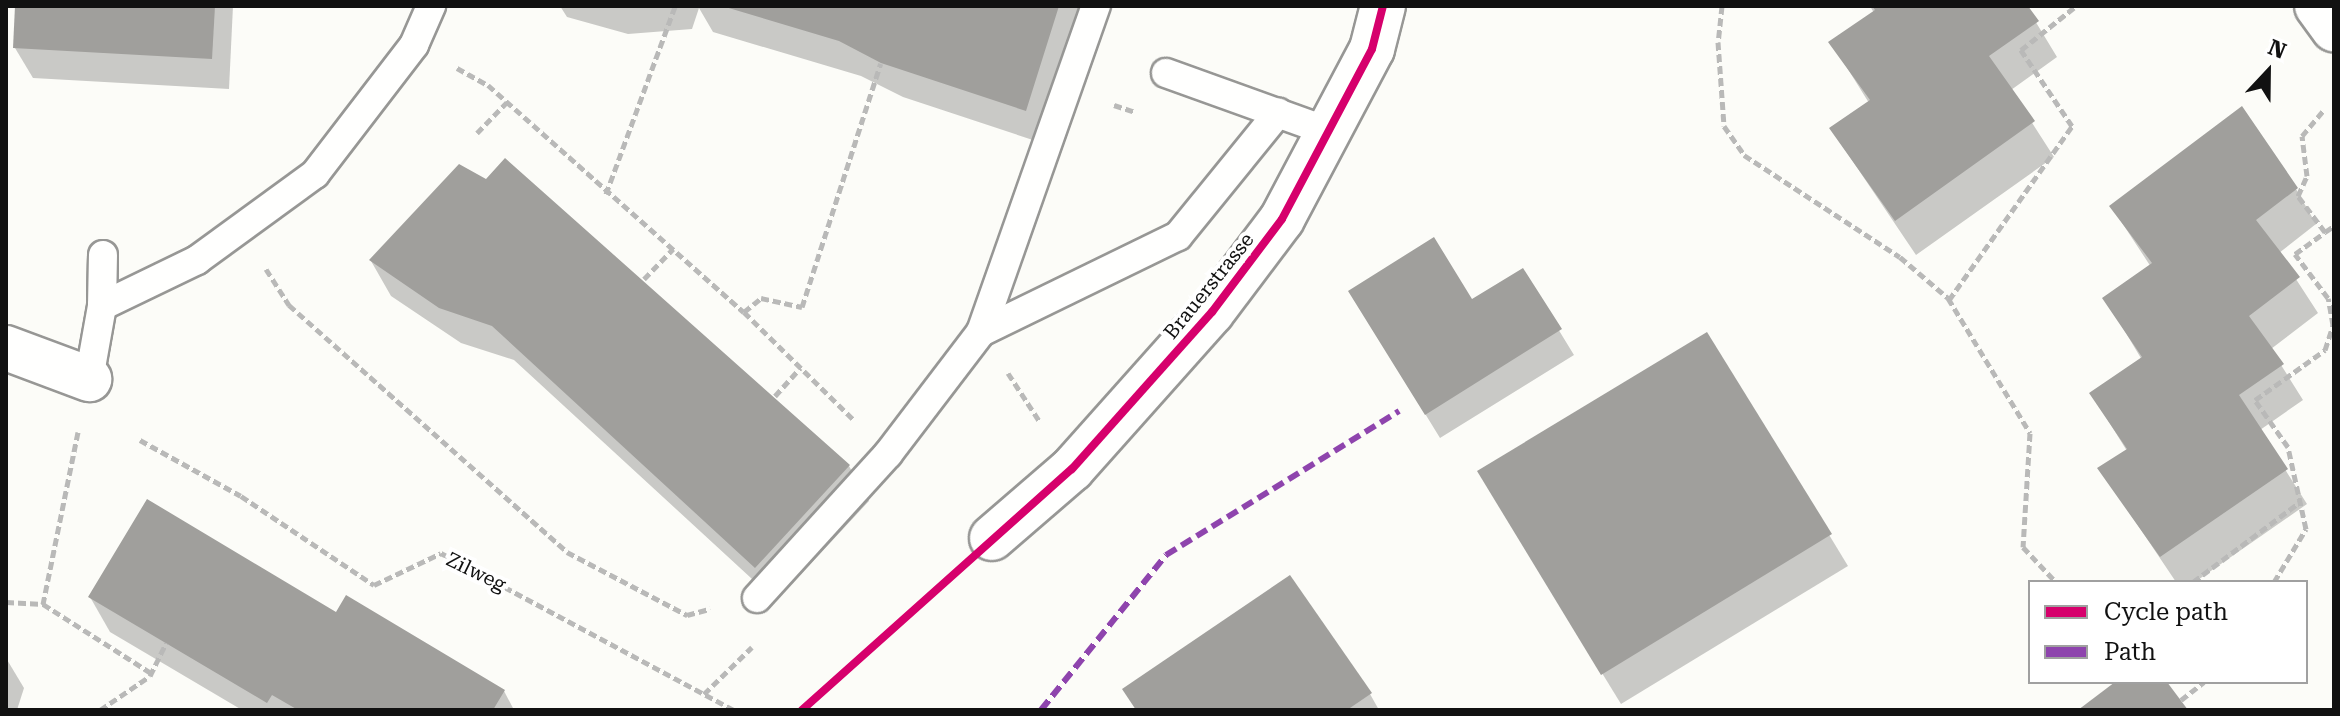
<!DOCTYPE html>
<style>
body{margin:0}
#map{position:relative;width:2340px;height:716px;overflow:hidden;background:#fcfcf8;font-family:"Roboto Serif",serif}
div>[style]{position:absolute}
.shadow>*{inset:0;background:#0003}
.building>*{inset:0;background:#a09f9c}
.path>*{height:5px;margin-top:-2.5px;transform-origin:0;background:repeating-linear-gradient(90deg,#b9b9b8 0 8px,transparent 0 12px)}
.roads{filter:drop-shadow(2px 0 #979795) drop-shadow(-2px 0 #979795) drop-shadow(0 2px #979795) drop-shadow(0 -2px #979795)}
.service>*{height:28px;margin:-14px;padding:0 14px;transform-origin:14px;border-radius:14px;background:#fffffe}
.minor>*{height:44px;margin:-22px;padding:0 22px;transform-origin:22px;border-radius:22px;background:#fffffe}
.quiet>*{height:6px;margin-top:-3px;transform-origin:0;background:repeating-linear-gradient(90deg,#8e44ad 0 12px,transparent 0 18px)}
.cycleway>*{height:8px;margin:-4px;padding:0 4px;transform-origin:4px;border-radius:4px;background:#d6006c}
span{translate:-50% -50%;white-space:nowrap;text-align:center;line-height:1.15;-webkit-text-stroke:8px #fff;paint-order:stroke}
.street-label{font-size:20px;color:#111}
.frame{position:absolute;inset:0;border:8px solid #111;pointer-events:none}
.legend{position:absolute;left:2028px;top:580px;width:280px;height:104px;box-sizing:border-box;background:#fff;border:2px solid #a0a0a0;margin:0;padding:10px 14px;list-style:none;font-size:24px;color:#111}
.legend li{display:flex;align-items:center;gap:16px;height:40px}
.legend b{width:40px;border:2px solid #a0a0a0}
.north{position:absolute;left:2228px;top:32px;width:80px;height:80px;-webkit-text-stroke:6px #fff;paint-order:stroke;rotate:22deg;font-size:22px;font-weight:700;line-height:32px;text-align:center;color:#111}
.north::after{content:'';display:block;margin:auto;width:28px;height:36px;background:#111;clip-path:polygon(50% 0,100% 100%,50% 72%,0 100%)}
</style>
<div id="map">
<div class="shadow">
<i style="clip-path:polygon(17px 6px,233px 6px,229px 89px,33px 78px,15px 48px)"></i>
<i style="clip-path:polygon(560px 6px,1083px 6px,1045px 144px,903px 97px,861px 76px,713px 32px,699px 8px,692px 29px,628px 34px,567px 17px)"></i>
<i style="clip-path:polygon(1870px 6px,2026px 6px,2057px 57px,2011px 90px,2054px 157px,1916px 255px,1831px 129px,1869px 103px,1831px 42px,1874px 13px)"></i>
<i style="clip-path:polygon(2296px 189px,2316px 224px,2279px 253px,2318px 313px,2271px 349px,2303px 400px,2260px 430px,2307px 504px,2195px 582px,2176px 582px,2100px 469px,2127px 451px,2091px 393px,2142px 360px,2105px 298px,2151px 267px,2111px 206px)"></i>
<i style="clip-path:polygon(371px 261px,849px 466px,869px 501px,776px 601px,514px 360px,461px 343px,391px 296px)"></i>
<i style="clip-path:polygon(1522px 270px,1574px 355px,1440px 438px,1365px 316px,1472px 302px)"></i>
<i style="clip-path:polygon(1707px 334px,1848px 566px,1621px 704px,1497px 502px)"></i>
<i style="clip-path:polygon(90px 597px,336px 615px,504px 691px,514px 710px,242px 710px,110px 632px)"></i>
<i style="clip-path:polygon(6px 658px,24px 688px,17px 710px,6px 710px)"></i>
<i style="clip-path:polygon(1370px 694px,1379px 710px,1136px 710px)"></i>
</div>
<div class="building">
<i style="clip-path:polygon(15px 6px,215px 6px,212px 59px,13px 48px)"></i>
<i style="clip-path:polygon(722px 6px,1059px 6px,1026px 111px,881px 63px,839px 41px)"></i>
<i style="clip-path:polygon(1872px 6px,2028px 6px,2039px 21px,1989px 56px,2035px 121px,1895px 221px,1829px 128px,1870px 100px,1828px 42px,1875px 10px)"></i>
<i style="clip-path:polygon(2242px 106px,2298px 188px,2256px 220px,2300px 277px,2249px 316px,2284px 364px,2239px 395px,2288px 469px,2160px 557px,2097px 468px,2127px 449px,2089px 393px,2142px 357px,2102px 298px,2152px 263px,2109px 206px)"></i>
<i style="clip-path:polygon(505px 158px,850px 465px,755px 568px,492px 326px,439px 308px,369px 260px,459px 164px,486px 179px)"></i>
<i style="clip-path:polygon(1434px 237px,1472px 299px,1523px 268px,1562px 329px,1425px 415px,1348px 291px)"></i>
<i style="clip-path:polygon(1707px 332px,1832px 534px,1601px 675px,1477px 471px)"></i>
<i style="clip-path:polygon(147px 499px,336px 612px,346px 595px,505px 690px,493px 710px,298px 710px,272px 695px,267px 703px,88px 597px)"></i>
<i style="clip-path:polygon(1290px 575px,1372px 693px,1347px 710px,1136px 710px,1122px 689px)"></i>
<i style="clip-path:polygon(2115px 682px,2167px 682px,2188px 710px,2078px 710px)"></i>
</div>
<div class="path">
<i style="left:1722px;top:6px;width:36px;rotate:96deg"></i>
<i style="left:1718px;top:42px;width:84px;rotate:85.9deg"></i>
<i style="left:1724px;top:126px;width:35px;rotate:55deg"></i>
<i style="left:1744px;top:155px;width:186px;rotate:33.2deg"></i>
<i style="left:1900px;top:257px;width:63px;rotate:40.5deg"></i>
<i style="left:1948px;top:298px;width:158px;rotate:58.7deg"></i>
<i style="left:2030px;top:433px;width:114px;rotate:93.5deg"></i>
<i style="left:2023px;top:547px;width:48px;rotate:46.7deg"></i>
<i style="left:457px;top:68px;width:35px;rotate:29deg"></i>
<i style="left:488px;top:85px;width:342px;rotate:41.6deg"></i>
<i style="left:744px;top:312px;width:153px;rotate:44.5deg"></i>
<i style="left:1114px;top:105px;width:22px;rotate:18deg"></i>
<i style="left:477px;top:133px;width:43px;rotate:-45.9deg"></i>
<i style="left:606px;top:194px;width:200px;rotate:-69.8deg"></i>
<i style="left:2325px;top:232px;width:11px;rotate:-34deg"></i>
<i style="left:266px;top:269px;width:43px;rotate:57.4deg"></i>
<i style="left:289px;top:305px;width:372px;rotate:41.6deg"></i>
<i style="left:567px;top:552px;width:136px;rotate:27.7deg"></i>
<i style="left:687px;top:615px;width:24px;rotate:-15deg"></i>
<i style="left:644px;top:279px;width:42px;rotate:-46deg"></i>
<i style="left:1949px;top:300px;width:213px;rotate:-54.7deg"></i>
<i style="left:2072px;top:126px;width:92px;rotate:-123.9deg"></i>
<i style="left:2021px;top:50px;width:70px;rotate:-38.7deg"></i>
<i style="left:744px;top:312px;width:22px;rotate:-39deg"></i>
<i style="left:761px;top:298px;width:42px;rotate:12.4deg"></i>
<i style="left:802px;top:307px;width:256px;rotate:-72.1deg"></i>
<i style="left:1008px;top:373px;width:59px;rotate:56.9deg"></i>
<i style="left:775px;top:396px;width:38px;rotate:-48deg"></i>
<i style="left:78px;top:432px;width:176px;rotate:101.5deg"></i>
<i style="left:43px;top:604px;width:128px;rotate:32.6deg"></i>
<i style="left:140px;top:440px;width:115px;rotate:29deg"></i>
<i style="left:241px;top:496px;width:160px;rotate:33.8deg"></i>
<i style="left:374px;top:585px;width:74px;rotate:-25.5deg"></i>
<i style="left:441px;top:553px;width:332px;rotate:28.2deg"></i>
<i style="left:2193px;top:582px;width:134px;rotate:-36.8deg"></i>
<i style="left:2274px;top:582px;width:62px;rotate:-58.9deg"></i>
<i style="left:2306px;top:529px;width:84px;rotate:-102.4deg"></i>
<i style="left:2288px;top:447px;width:57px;rotate:-125.1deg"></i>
<i style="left:2255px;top:400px;width:86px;rotate:-35.5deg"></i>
<i style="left:2325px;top:350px;width:26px;rotate:-72deg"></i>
<i style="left:2333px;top:325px;width:27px;rotate:-100deg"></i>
<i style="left:2328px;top:298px;width:55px;rotate:-126.9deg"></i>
<i style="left:2295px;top:254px;width:37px;rotate:-36deg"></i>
<i style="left:2325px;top:232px;width:45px;rotate:-126.9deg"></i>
<i style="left:2298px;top:196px;width:22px;rotate:-66deg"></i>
<i style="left:2307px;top:176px;width:40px;rotate:-97.1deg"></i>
<i style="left:2302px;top:136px;width:34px;rotate:-50deg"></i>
<i style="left:6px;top:602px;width:37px;rotate:3deg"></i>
<i style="left:704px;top:694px;width:67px;rotate:-44.4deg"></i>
<i style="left:2181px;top:700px;width:29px;rotate:-38deg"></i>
<i style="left:100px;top:710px;width:60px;rotate:-34.2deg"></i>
<i style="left:150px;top:676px;width:37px;rotate:-64deg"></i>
</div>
<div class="roads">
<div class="service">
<i style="left:1166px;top:73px;width:174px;rotate:19.8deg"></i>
<i style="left:102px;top:306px;width:106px;rotate:-25.8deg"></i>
<i style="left:197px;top:260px;width:146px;rotate:-36.1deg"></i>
<i style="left:315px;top:174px;width:163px;rotate:-52.5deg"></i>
<i style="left:414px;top:45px;width:43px;rotate:-66.4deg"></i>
<i style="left:981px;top:332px;width:219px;rotate:-26deg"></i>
<i style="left:1178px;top:236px;width:159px;rotate:-50.9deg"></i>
<i style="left:89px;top:379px;width:74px;rotate:-79.9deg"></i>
<i style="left:102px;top:306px;width:51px;rotate:-88.9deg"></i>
<i style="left:757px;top:598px;width:195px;rotate:-47.7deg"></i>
<i style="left:888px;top:454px;width:153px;rotate:-52.7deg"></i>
<i style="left:981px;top:332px;width:346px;rotate:-70.6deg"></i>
</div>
<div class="minor">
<i style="left:2317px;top:6px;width:29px;rotate:54deg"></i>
<i style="left:6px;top:348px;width:89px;rotate:20.5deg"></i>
<i style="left:992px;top:538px;width:106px;rotate:-40.8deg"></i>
<i style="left:1072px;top:469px;width:210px;rotate:-48.3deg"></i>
<i style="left:1212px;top:312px;width:116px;rotate:-53deg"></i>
<i style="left:1282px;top:219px;width:192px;rotate:-62.1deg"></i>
<i style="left:1372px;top:49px;width:44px;rotate:-75.7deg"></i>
</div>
</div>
<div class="quiet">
<i style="left:1041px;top:710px;width:199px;rotate:-51.1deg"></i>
<i style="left:1166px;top:555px;width:274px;rotate:-31.7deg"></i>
</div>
<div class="cycleway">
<i style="left:802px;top:710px;width:362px;rotate:-41.8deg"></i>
<i style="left:1072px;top:469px;width:210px;rotate:-48.3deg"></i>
<i style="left:1212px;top:312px;width:116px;rotate:-53deg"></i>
<i style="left:1282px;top:219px;width:192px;rotate:-62.1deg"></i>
<i style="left:1372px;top:49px;width:44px;rotate:-75.7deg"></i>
</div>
<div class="street-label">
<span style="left:1209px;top:286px;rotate:-51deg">Brauerstrasse</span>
<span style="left:476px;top:572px;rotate:26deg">Zilweg</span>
</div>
<div class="frame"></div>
<ul class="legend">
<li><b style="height:10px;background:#d6006c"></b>Cycle path</li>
<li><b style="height:10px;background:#8e44ad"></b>Path</li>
</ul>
<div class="north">N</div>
</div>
